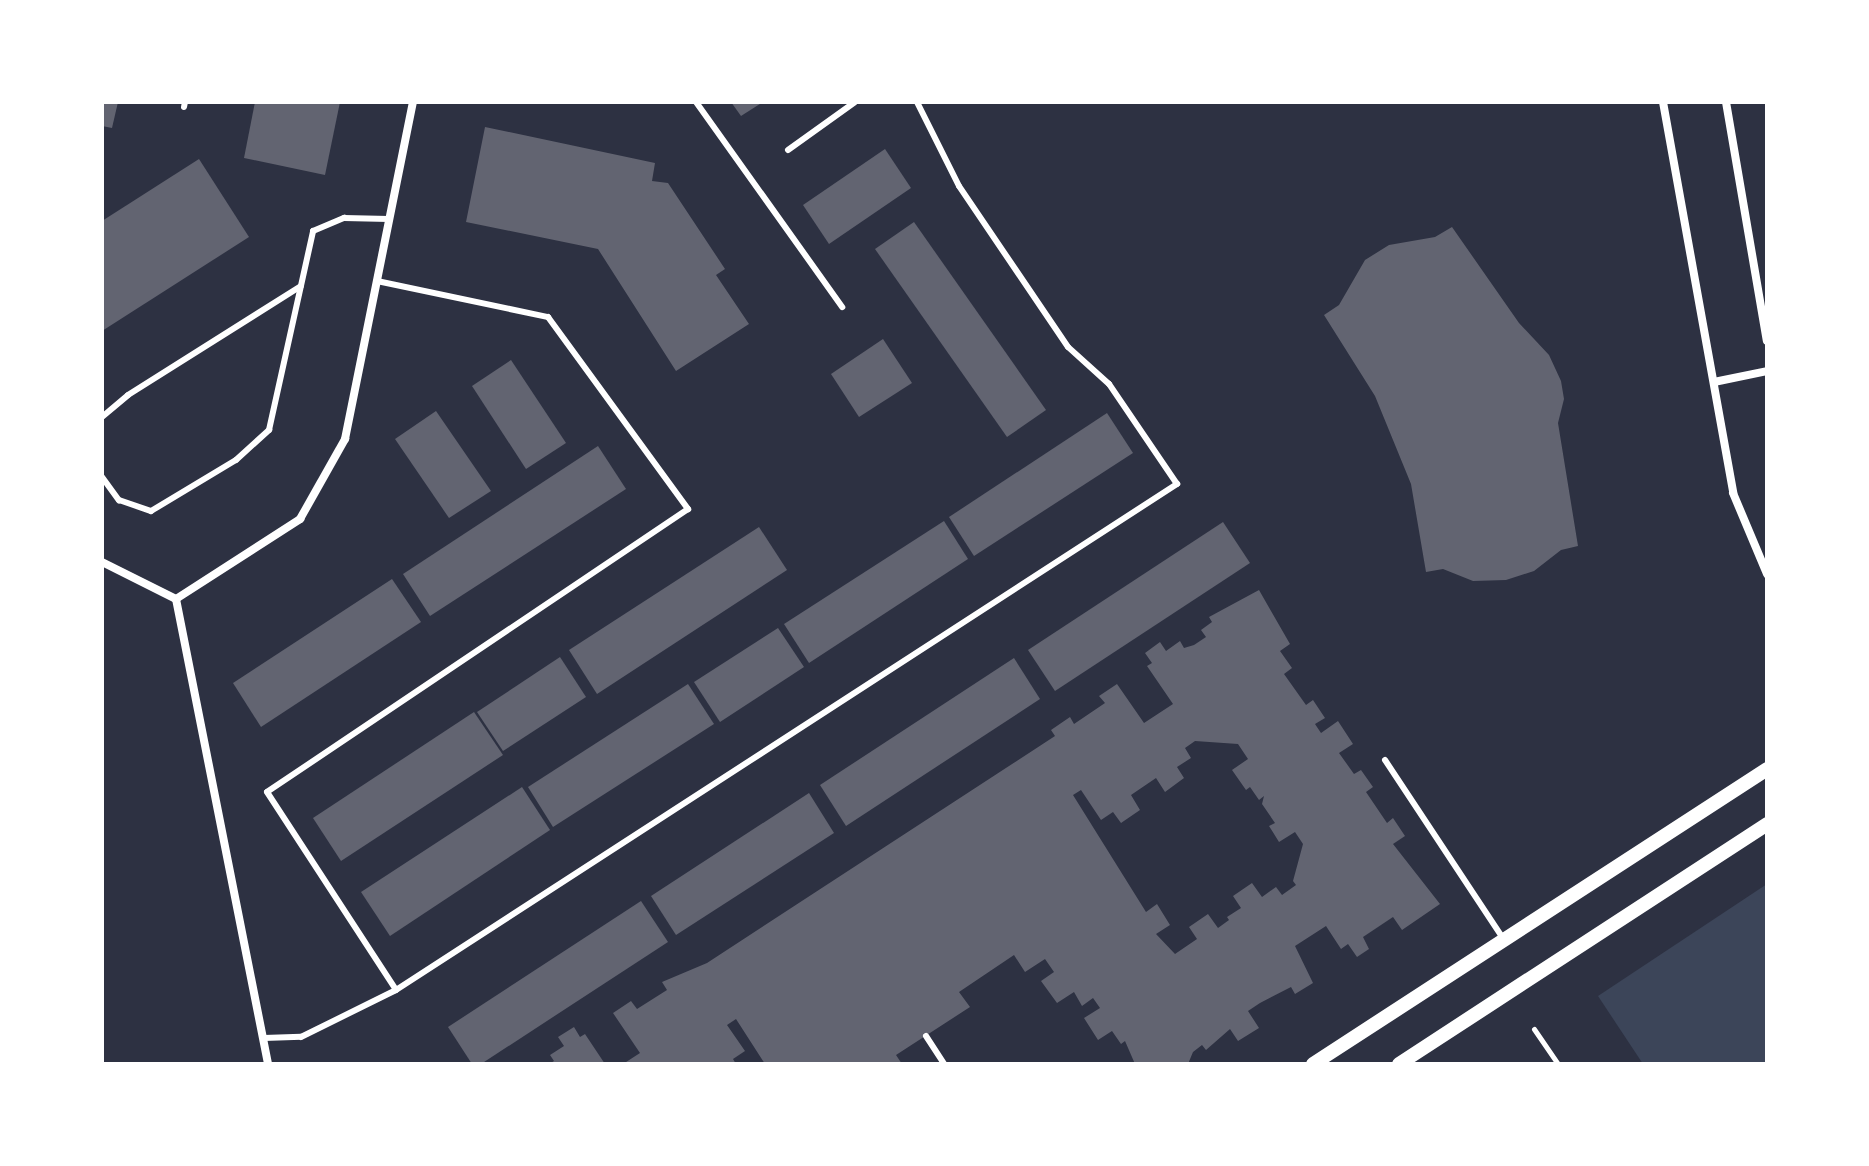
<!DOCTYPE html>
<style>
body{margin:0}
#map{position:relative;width:1869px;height:1166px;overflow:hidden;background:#2d3142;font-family:Montserrat,sans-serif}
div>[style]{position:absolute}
.green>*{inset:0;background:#3c4559}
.building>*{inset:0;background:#626471}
.path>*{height:5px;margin:-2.5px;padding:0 2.5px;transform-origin:2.5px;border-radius:2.5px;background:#fff}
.service>*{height:6px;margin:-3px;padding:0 3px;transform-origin:3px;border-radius:3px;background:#fff}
.minor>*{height:8px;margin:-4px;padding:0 4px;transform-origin:4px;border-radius:4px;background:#fff}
.tertiary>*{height:14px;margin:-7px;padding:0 7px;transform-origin:7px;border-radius:7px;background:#fff}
span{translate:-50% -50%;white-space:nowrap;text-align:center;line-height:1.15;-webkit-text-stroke:7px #fff;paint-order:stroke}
.frame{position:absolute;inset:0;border:104px solid #fff;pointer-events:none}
</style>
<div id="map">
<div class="green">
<i style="clip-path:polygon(1767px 884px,1767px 1064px,1643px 1064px,1598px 996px)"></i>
</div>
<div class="building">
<i style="clip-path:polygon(102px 102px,118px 102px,112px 128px,102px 126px)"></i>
<i style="clip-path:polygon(255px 102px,340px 102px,325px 175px,244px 158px)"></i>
<i style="clip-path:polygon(731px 102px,763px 102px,741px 116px)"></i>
<i style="clip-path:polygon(485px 127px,655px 163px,652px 181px,668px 183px,725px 269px,716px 275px,749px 324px,676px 371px,598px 249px,466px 222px)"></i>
<i style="clip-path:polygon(885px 149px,911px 188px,829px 244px,803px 205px)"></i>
<i style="clip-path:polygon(199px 159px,249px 237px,102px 331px,102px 221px)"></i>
<i style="clip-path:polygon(914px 222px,1046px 410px,1007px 437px,875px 249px)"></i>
<i style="clip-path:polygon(1452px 227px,1519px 323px,1549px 355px,1561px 381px,1564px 399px,1558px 423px,1578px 546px,1561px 550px,1534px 571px,1506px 580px,1473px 581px,1443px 569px,1426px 572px,1411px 484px,1375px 396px,1324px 315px,1339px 305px,1365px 260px,1389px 245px,1435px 237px)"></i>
<i style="clip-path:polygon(883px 339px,912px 383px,859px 417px,831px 374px)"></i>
<i style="clip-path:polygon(511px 360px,566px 443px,526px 469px,472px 386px)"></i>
<i style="clip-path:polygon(436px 411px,491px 491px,449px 518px,395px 439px)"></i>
<i style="clip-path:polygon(1107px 413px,1133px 453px,974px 556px,949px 517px)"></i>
<i style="clip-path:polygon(598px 446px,626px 489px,430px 616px,403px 574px)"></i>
<i style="clip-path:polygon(944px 521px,968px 559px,809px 663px,784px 624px)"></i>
<i style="clip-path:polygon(1223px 522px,1250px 563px,1055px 691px,1028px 650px)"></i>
<i style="clip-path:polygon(759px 527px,787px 570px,597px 694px,569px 650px)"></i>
<i style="clip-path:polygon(392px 579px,421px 622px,261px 727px,233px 683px)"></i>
<i style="clip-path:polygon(evenodd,1259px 590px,1290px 644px,1280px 651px,1292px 668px,1284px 674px,1306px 705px,1313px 700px,1325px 718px,1315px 724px,1321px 733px,1338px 721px,1353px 744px,1339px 753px,1354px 774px,1361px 770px,1373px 787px,1366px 792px,1387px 823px,1393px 818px,1405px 836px,1393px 844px,1440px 904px,1402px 930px,1393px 917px,1363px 937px,1369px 949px,1357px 957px,1348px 944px,1341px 949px,1326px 926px,1295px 946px,1313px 983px,1295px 994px,1291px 987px,1260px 1003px,1248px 1011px,1259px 1028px,1238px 1041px,1230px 1029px,1206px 1050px,1202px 1045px,1193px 1052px,1188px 1064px,1135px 1064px,1125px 1041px,1121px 1044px,1112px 1031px,1098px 1040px,1084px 1018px,1100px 1008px,1093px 998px,1082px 1006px,1074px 992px,1057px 1003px,1041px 981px,1054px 972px,1045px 959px,1025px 972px,1014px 955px,959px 992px,970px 1007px,896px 1055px,902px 1064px,765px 1064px,736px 1019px,727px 1025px,745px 1051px,733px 1059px,736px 1064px,623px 1064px,640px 1053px,613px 1013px,631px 1001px,637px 1009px,667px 990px,662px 982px,707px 963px,1055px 736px,1051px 730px,1070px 717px,1074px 724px,1105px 703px,1099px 696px,1117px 684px,1144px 723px,1173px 704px,1147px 666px,1152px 663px,1145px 653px,1160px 642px,1166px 651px,1180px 641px,1184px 648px,1194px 645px,1206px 637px,1201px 630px,1212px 622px,1209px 617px,1259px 590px,1195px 741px,1238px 744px,1248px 759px,1232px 770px,1246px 790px,1250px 787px,1259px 800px,1264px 796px,1262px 804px,1275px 823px,1269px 826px,1279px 842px,1295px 832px,1303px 844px,1293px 881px,1296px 885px,1282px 895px,1276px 887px,1262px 897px,1252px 883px,1233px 896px,1241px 908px,1227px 917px,1229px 920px,1218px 928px,1208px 914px,1189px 927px,1197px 939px,1175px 954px,1156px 934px,1170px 925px,1157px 904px,1146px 912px,1073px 795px,1081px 790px,1101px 820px,1113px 812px,1121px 823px,1140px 810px,1131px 795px,1156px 778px,1165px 792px,1184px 778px,1177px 767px,1191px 758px,1185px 748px,1195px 741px)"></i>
<i style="clip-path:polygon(778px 628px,804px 667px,720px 722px,694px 682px)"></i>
<i style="clip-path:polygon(560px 657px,586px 697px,503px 751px,477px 712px)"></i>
<i style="clip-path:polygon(1014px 658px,1040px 699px,846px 826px,820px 785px)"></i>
<i style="clip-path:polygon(688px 684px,714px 724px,553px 827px,528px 787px)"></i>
<i style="clip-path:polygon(474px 712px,503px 755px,341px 861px,313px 818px)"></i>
<i style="clip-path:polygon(522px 787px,550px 830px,390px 936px,361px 892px)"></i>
<i style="clip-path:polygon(809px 793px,834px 833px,676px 935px,651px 896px)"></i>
<i style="clip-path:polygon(641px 901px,668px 942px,481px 1064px,472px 1064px,448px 1027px)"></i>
<i style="clip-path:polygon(574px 1027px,580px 1037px,585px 1034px,605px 1064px,549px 1064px,554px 1061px,550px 1055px,564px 1046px,558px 1037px)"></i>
</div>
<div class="path">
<i style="left:1534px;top:1029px;width:42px;rotate:55.6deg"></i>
</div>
<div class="service">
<i style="left:696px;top:102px;width:252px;rotate:54.5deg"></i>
<i style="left:184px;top:107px;width:5px;rotate:-79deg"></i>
<i style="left:788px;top:150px;width:82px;rotate:-35.6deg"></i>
<i style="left:377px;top:281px;width:175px;rotate:11.9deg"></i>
<i style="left:548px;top:317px;width:238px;rotate:53.9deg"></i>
<i style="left:688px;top:509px;width:507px;rotate:146.09deg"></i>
<i style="left:267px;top:792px;width:236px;rotate:56.9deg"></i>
<i style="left:102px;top:417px;width:34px;rotate:-40deg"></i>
<i style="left:128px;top:395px;width:204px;rotate:-32.2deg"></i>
<i style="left:102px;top:477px;width:29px;rotate:54deg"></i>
<i style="left:119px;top:500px;width:34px;rotate:19deg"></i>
<i style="left:151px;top:511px;width:99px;rotate:-31deg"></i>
<i style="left:236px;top:460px;width:45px;rotate:-42.3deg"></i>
<i style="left:269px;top:430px;width:204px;rotate:-77.5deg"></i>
<i style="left:313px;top:231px;width:34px;rotate:-23deg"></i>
<i style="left:344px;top:218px;width:45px;rotate:1.3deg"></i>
<i style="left:1385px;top:760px;width:216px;rotate:56.5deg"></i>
<i style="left:926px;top:1036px;width:33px;rotate:57deg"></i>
<i style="left:264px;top:1038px;width:37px;rotate:-2deg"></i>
<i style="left:301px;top:1037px;width:106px;rotate:-26.3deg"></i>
<i style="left:396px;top:990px;width:931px;rotate:-32.94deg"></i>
<i style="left:1177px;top:484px;width:121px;rotate:-124.2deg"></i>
<i style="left:1109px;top:384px;width:55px;rotate:-137.9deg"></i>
<i style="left:1068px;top:347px;width:194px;rotate:-124.1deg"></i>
<i style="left:959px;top:186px;width:94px;rotate:-116.6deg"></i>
</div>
<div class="minor">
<i style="left:1663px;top:102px;width:397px;rotate:79.8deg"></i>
<i style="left:1733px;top:493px;width:88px;rotate:67.2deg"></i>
<i style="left:1726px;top:102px;width:242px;rotate:80.3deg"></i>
<i style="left:1714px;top:382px;width:54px;rotate:-11.7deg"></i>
<i style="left:102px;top:562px;width:83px;rotate:26.6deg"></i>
<i style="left:176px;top:599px;width:148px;rotate:-32.8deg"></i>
<i style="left:300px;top:519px;width:92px;rotate:-60.6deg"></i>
<i style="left:345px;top:439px;width:344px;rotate:-78.6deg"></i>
<i style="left:176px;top:599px;width:474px;rotate:78.8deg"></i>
</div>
<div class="tertiary">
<i style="left:1313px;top:1064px;width:541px;rotate:-33.01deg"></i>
<i style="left:1399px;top:1064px;width:439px;rotate:-33.1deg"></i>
</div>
<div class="frame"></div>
</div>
